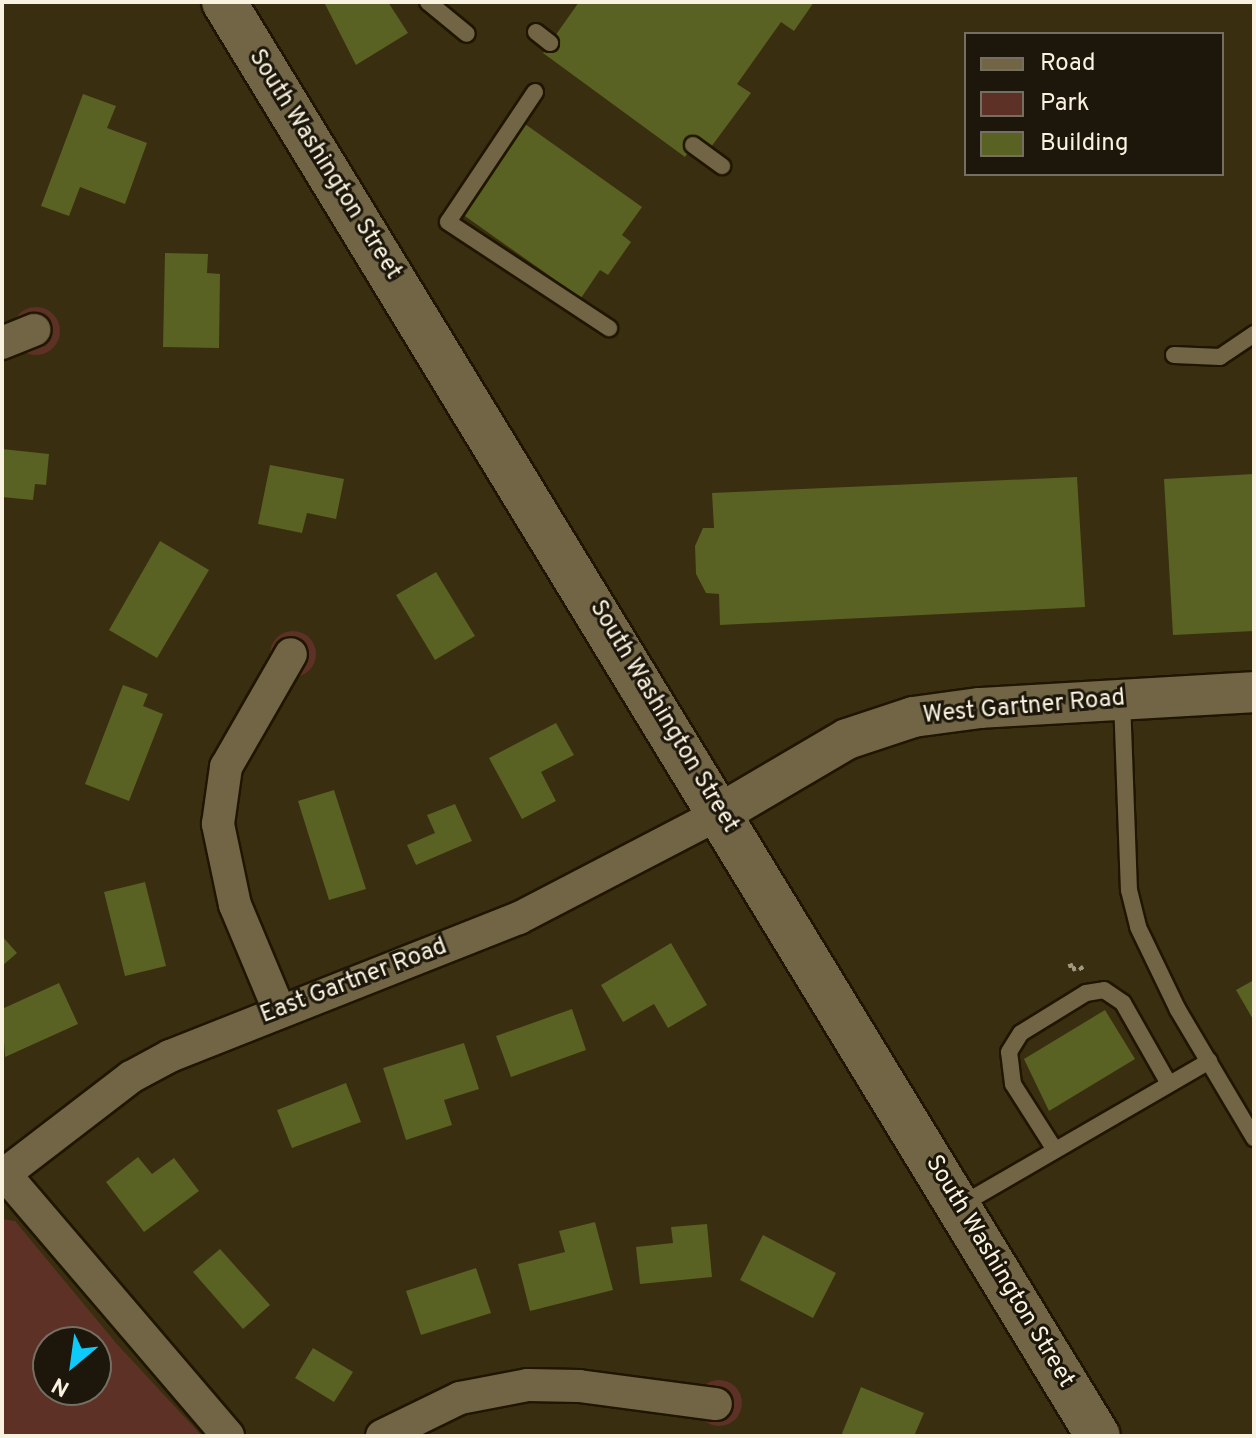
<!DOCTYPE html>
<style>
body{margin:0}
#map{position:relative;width:1256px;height:1438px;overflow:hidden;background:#392e10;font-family:Overpass,sans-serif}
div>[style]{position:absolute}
.green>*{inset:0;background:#5d3126}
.round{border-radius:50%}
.building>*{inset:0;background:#596123}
.path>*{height:5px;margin-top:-2.5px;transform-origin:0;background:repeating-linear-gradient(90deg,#a19881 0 4px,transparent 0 10px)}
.roads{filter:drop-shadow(2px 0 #201600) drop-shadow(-2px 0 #201600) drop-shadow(0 2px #201600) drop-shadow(0 -2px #201600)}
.service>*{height:16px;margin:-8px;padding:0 8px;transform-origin:8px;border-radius:8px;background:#716546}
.minor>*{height:32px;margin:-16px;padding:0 16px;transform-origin:16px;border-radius:16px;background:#716546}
.tertiary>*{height:40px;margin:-20px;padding:0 20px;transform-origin:20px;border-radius:20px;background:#716546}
.secondary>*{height:44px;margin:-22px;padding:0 22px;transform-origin:22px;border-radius:22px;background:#716546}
span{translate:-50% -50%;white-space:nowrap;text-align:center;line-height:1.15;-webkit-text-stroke:6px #1c170a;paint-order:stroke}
.street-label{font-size:24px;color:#f9f2e0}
.frame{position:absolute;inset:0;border:4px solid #f9f2e0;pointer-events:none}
.legend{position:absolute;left:964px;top:32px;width:260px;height:144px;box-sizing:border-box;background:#1c170a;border:2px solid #746f60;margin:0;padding:10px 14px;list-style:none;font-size:24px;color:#f9f2e0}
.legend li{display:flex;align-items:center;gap:16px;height:40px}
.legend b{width:40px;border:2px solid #746f60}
.north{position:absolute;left:32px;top:1326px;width:80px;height:80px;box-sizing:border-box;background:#1c170a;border:2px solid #746f60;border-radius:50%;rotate:209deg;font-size:22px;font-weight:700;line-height:32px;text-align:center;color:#f9f2e0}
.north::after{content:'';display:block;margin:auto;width:28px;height:36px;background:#0ecafa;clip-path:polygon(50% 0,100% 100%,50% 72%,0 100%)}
</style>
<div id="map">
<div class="green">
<i class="round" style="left:12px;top:307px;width:48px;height:48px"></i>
<i class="round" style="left:270px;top:631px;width:46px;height:46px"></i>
<i style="clip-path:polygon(evenodd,2px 1219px,15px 1221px,116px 1343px,202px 1436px,2px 1436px,2px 1219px,48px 1342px,96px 1342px,96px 1390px,48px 1390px,48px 1342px)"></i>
<i class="round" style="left:696px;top:1380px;width:46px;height:46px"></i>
</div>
<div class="building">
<i style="clip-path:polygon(324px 2px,388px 2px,408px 33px,356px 65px)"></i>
<i style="clip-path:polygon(579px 2px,814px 2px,794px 31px,781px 22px,737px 84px,751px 93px,711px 147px,699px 137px,685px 157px,543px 53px)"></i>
<i style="clip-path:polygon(83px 94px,116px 106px,107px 128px,147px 143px,125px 204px,80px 187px,69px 216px,41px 206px)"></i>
<i style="clip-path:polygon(525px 124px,642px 207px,622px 235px,631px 242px,608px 275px,600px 270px,581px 298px,462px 214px)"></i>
<i style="clip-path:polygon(165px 253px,208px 254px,207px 273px,220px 274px,219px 348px,163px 347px)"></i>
<i style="clip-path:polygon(2px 449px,49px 454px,46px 485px,35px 484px,33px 500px,2px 497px)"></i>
<i style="clip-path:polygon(270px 465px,344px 479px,336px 519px,307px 513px,302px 533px,258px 524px)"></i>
<i style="clip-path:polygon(1254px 474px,1254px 631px,1173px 635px,1164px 479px)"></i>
<i style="clip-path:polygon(1077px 477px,1085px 607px,720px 625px,719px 594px,706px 593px,696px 574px,695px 546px,703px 528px,714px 528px,712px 493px)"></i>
<i style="clip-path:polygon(160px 541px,209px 570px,157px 658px,109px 630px)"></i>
<i style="clip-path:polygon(436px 572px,475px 636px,435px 660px,396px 595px)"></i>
<i style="clip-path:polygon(123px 685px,148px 694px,143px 706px,163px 714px,129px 801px,85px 784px)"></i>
<i style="clip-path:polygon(556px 723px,574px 755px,541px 772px,556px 801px,522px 819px,489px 758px)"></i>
<i style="clip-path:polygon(334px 790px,366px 889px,329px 900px,298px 801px)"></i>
<i style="clip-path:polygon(455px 804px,472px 841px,416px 865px,407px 845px,435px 833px,427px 815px)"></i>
<i style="clip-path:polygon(145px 882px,166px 966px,125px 976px,104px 892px)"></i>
<i style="clip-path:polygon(2px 936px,17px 953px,2px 966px)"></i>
<i style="clip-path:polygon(671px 943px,707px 1005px,668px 1028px,654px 1004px,623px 1022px,601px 985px)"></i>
<i style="clip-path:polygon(1254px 980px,1254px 1021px,1236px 990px)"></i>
<i style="clip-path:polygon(59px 983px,78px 1024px,5px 1057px,2px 1009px)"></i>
<i style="clip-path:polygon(572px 1009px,586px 1050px,511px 1077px,496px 1036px)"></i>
<i style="clip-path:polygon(1105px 1010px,1135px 1059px,1049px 1111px,1024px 1059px)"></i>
<i style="clip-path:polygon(464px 1043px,479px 1089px,444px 1100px,452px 1125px,406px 1140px,383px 1068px)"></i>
<i style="clip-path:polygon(346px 1083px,361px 1122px,292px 1148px,277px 1110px)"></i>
<i style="clip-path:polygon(138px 1157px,152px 1174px,174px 1158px,199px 1191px,144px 1232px,106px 1182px)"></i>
<i style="clip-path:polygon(595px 1222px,613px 1290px,530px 1311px,518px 1264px,565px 1252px,559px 1231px)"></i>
<i style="clip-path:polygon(707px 1224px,712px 1277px,640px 1284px,636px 1247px,673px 1243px,671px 1227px)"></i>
<i style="clip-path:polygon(763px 1235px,836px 1273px,813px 1318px,740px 1280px)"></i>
<i style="clip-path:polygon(220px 1249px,270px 1305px,243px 1329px,193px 1272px)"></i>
<i style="clip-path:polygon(476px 1268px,491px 1313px,421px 1335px,406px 1291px)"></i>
<i style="clip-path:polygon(313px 1348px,353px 1372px,334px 1402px,295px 1378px)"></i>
<i style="clip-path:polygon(861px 1387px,924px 1413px,914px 1436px,841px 1436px)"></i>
</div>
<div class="path">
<i style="left:1070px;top:963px;width:6px;rotate:72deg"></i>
<i style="left:1072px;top:969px;width:9px;rotate:-21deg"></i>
<i style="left:1080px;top:966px;width:7px;rotate:56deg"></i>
</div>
<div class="roads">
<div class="service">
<i style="left:428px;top:2px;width:50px;rotate:39.4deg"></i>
<i style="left:536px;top:32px;width:18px;rotate:38deg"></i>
<i style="left:535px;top:92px;width:156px;rotate:123.8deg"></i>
<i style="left:448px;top:222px;width:193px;rotate:33.4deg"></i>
<i style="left:693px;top:145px;width:36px;rotate:36deg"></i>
<i style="left:1174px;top:355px;width:46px;rotate:2.5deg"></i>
<i style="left:1220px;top:357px;width:41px;rotate:-34.1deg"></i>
<i style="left:1122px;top:700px;width:190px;rotate:87.9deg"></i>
<i style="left:1129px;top:890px;width:38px;rotate:76deg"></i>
<i style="left:1138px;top:927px;width:92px;rotate:64.3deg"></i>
<i style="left:1178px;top:1010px;width:149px;rotate:59.3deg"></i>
<i style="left:1055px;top:1150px;width:78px;rotate:-122.5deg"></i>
<i style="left:1013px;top:1084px;width:32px;rotate:-97deg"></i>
<i style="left:1009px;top:1052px;width:22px;rotate:-58deg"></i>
<i style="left:1021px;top:1033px;width:76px;rotate:-31.6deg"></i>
<i style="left:1086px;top:993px;width:18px;rotate:-9deg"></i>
<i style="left:1104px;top:990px;width:23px;rotate:34deg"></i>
<i style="left:1123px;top:1003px;width:93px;rotate:60.4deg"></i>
<i style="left:961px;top:1205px;width:287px;rotate:-30.1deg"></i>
</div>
<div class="minor">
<i style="left:2px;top:343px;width:35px;rotate:-22deg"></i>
<i style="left:279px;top:1010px;width:114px;rotate:-112.7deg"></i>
<i style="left:235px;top:905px;width:83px;rotate:-101.9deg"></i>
<i style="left:218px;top:824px;width:58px;rotate:-82deg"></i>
<i style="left:226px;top:767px;width:130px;rotate:-60.1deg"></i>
<i style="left:2px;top:1171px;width:348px;rotate:49.5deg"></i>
<i style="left:2px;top:1176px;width:163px;rotate:-37.5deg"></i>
<i style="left:131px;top:1077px;width:44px;rotate:-28.3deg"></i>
<i style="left:170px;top:1056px;width:375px;rotate:-21.6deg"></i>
<i style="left:519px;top:918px;width:228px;rotate:-27.5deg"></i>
<i style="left:382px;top:1436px;width:87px;rotate:-26deg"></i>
<i style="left:460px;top:1398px;width:69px;rotate:-10.8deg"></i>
<i style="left:528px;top:1385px;width:51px;rotate:1.1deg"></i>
<i style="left:579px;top:1386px;width:138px;rotate:7.5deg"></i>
</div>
<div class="tertiary">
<i style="left:721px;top:813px;width:146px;rotate:-30.4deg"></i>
<i style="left:847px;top:739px;width:70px;rotate:-18.4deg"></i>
<i style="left:913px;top:717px;width:68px;rotate:-7.7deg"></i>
<i style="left:980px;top:708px;width:274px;rotate:-3.3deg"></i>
</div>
<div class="secondary">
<i style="left:224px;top:2px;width:1679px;rotate:58.64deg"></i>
</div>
</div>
<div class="street-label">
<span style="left:324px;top:165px;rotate:58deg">South Washington Street</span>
<span style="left:1024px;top:708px;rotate:-5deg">West Gartner Road</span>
<span style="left:663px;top:717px;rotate:59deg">South Washington Street</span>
<span style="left:354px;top:982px;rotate:-21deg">East Gartner Road</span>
<span style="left:999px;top:1272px;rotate:59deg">South Washington Street</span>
</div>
<div class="frame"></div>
<ul class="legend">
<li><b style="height:10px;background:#716546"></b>Road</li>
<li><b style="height:22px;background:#5d3126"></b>Park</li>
<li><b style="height:22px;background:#596123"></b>Building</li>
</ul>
<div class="north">N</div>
</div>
